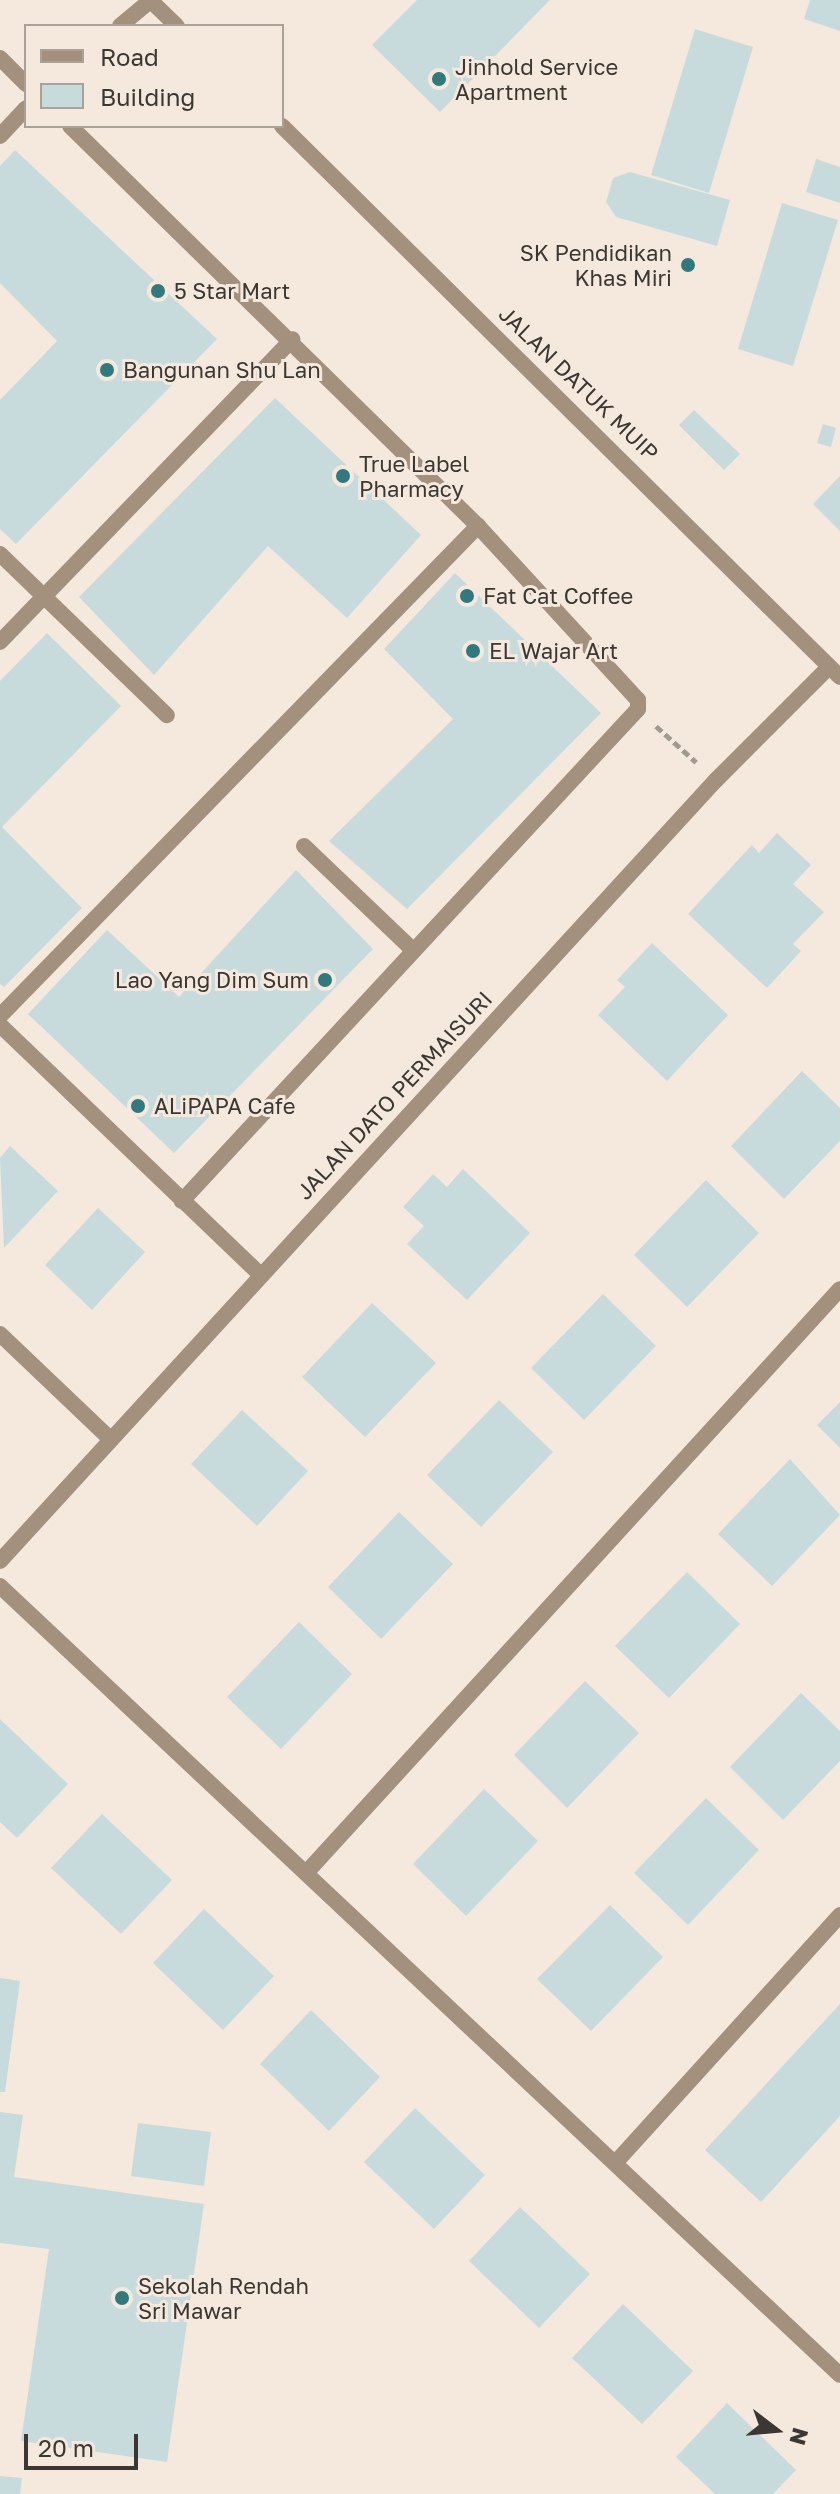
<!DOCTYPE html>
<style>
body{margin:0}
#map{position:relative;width:840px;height:2494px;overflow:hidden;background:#f4e9dc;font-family:"Golos Text",sans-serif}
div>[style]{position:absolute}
.building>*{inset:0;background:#c8dbdc}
.path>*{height:5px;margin-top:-2.5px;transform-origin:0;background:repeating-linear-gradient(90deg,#a19a90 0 8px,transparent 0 12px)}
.lane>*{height:16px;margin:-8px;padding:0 8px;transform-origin:8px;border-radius:8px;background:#a4917d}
.street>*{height:16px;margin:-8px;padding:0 8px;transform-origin:8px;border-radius:8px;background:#a4917d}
.dots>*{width:22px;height:22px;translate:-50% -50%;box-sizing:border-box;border:4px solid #f4e9dc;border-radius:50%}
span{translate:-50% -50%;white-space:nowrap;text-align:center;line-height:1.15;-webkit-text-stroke:6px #f4e9dc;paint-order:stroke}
.poi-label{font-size:22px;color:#3b3732}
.left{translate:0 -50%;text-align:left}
.right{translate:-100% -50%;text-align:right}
.street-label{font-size:22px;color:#3b3732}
.legend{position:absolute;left:24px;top:24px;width:260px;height:104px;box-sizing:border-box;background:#f4e9dc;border:2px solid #aaa298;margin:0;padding:10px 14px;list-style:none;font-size:24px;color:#3b3732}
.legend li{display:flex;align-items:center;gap:16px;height:40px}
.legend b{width:40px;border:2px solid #aaa298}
.north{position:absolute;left:736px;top:2390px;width:80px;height:80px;-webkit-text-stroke:6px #f4e9dc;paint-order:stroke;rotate:106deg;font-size:22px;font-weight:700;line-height:32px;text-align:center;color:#3b3732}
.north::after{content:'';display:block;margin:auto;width:28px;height:36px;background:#3b3732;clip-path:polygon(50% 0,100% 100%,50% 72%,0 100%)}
.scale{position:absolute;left:24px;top:2434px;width:114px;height:36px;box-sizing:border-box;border:4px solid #3b3732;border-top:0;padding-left:10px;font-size:24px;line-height:28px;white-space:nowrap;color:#3b3732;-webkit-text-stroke:6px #f4e9dc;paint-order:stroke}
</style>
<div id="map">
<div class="building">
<i style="clip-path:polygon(417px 0,550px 0,440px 112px,372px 45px)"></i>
<i style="clip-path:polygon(810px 0,840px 0,840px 31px,804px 19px)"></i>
<i style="clip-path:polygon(695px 29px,753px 47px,709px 193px,651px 175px)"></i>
<i style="clip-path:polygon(15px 150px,217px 339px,16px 544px,0 529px,0 400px,57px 341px,0 283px,0 166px)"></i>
<i style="clip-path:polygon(816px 159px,840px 167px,840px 203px,806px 192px)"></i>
<i style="clip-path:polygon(630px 172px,730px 200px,717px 246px,616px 217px,606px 202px,613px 178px)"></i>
<i style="clip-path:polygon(782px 203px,838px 220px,793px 366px,738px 349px)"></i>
<i style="clip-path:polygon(275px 398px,421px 535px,347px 618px,268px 546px,154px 675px,79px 597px)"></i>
<i style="clip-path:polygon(694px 410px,740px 454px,724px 470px,679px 425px)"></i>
<i style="clip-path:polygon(823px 424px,836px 428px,831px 447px,817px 443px)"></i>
<i style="clip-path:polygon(840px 476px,840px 531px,813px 504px)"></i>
<i style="clip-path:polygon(455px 573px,601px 713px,407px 909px,329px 841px,453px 719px,384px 649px)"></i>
<i style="clip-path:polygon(47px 633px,121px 706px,2px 827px,82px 908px,4px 987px,0 984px,0 681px)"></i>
<i style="clip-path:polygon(777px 833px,811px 865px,793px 884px,824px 912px,793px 944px,801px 951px,767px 988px,688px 914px,752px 845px,759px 853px)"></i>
<i style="clip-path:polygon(296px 870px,373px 949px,174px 1153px,28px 1014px,107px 930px,179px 997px)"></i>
<i style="clip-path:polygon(652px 943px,728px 1015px,667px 1081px,598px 1015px,625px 987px,617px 980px)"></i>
<i style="clip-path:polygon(802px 1071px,840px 1108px,840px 1141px,784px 1199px,731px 1146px)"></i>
<i style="clip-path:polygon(10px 1146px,58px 1191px,4px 1248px,0 1158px)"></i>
<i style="clip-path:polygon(463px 1169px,530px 1233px,467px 1300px,407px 1244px,424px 1226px,403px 1207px,433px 1174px,447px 1187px)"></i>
<i style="clip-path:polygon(706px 1180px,759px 1233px,687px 1307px,634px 1255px)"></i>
<i style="clip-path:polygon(98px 1208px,145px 1252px,92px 1310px,45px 1265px)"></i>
<i style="clip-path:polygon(603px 1294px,656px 1346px,584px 1420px,531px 1368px)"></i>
<i style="clip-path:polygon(372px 1303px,436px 1363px,365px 1437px,302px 1377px)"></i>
<i style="clip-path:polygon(499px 1400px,553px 1452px,481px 1527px,427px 1475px)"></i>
<i style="clip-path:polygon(840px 1402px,840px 1448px,817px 1425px)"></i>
<i style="clip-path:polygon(242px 1410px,308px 1471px,257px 1526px,191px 1464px)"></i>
<i style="clip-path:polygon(790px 1459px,840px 1515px,772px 1586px,718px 1534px)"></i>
<i style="clip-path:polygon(399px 1512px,453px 1564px,381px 1639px,328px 1587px)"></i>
<i style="clip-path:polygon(687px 1572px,740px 1624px,669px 1698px,615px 1646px)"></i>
<i style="clip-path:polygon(299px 1622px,352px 1674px,281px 1749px,227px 1697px)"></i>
<i style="clip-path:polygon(585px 1681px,639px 1733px,567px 1808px,514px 1755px)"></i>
<i style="clip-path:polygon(801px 1693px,840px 1731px,840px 1761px,783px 1820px,730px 1767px)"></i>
<i style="clip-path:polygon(0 1719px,68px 1784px,17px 1838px,0 1822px)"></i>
<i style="clip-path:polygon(484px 1789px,538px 1841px,466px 1916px,413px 1864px)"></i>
<i style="clip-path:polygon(706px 1798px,759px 1850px,688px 1925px,634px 1873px)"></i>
<i style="clip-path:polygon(102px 1814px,172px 1880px,121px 1934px,51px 1868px)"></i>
<i style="clip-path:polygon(610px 1905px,663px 1957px,591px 2031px,537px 1979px)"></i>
<i style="clip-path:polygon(204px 1909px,274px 1976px,223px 2030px,153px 1963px)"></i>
<i style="clip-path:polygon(0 1978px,20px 1981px,5px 2092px,0 2092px)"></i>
<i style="clip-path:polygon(840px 2004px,840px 2116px,761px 2202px,705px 2150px)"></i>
<i style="clip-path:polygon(311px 2010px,380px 2077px,329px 2131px,260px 2064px)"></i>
<i style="clip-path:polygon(415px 2108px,485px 2175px,434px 2229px,364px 2162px)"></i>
<i style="clip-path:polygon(0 2112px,23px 2115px,14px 2177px,204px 2204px,167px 2462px,21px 2441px,49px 2249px,0 2243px)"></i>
<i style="clip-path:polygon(138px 2123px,211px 2132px,204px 2186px,131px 2176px)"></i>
<i style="clip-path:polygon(520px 2207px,590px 2274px,539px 2328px,469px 2261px)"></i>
<i style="clip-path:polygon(623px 2304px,693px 2371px,642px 2424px,572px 2358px)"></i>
<i style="clip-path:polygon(727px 2403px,796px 2470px,773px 2494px,715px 2494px,676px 2457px)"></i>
<i style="clip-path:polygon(0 2476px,22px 2478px,20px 2494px,0 2494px)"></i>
</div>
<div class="path">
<i style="left:656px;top:726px;width:54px;rotate:42deg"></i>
</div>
<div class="lane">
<i style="left:120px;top:26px;width:40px;rotate:-40deg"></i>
<i style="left:0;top:58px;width:37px;rotate:45deg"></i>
<i style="left:70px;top:126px;width:571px;rotate:44.43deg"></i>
<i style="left:478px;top:526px;width:236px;rotate:47.4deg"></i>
<i style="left:638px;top:700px;width:9px;rotate:90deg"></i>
<i style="left:638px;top:709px;width:671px;rotate:132.83deg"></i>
<i style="left:0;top:136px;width:38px;rotate:-47deg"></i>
<i style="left:0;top:554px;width:232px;rotate:44deg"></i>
<i style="left:0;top:642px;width:421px;rotate:-46deg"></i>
<i style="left:304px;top:846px;width:151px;rotate:43.7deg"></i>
<i style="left:0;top:1016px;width:685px;rotate:-45.71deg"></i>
<i style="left:0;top:1025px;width:359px;rotate:43.8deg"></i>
</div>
<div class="street">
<i style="left:150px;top:0;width:37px;rotate:44deg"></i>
<i style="left:282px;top:126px;width:784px;rotate:44.64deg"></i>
<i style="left:0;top:1334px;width:149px;rotate:43.6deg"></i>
<i style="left:0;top:1561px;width:1060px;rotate:-47.49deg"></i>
<i style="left:716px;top:780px;width:160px;rotate:-45deg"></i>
<i style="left:0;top:1586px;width:1152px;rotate:43.21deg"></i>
<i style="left:306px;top:1873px;width:791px;rotate:-47.56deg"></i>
<i style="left:617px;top:2161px;width:332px;rotate:-47.8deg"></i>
</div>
<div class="dots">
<i style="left:439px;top:79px;background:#30797f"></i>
<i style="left:688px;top:265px;background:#30797f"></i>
<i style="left:158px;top:291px;background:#30797f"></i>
<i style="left:107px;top:370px;background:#30797f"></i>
<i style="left:343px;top:476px;background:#30797f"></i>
<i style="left:467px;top:596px;background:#30797f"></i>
<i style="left:473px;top:651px;background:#30797f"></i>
<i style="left:325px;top:980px;background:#30797f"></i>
<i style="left:138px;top:1106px;background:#30797f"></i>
<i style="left:122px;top:2298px;background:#30797f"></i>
</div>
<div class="poi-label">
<span class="left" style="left:455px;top:79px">Jinhold Service<br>Apartment</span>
<span class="right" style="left:672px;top:265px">SK Pendidikan<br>Khas Miri</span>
<span class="left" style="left:174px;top:291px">5 Star Mart</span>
<span class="left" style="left:123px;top:370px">Bangunan Shu Lan</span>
<span class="left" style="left:359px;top:476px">True Label<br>Pharmacy</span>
<span class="left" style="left:483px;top:596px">Fat Cat Coffee</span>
<span class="left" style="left:489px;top:651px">EL Wajar Art</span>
<span class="right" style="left:309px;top:980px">Lao Yang Dim Sum</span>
<span class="left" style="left:154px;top:1106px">ALiPAPA Cafe</span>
<span class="left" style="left:138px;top:2298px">Sekolah Rendah<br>Sri Mawar</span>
</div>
<div class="street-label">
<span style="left:579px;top:383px;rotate:44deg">JALAN DATUK MUIP</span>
<span style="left:394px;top:1095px;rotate:-47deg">JALAN DATO PERMAISURI</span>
</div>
<ul class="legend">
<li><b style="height:10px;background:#a4917d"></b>Road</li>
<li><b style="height:22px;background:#c8dbdc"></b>Building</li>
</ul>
<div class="north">N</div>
<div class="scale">20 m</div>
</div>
